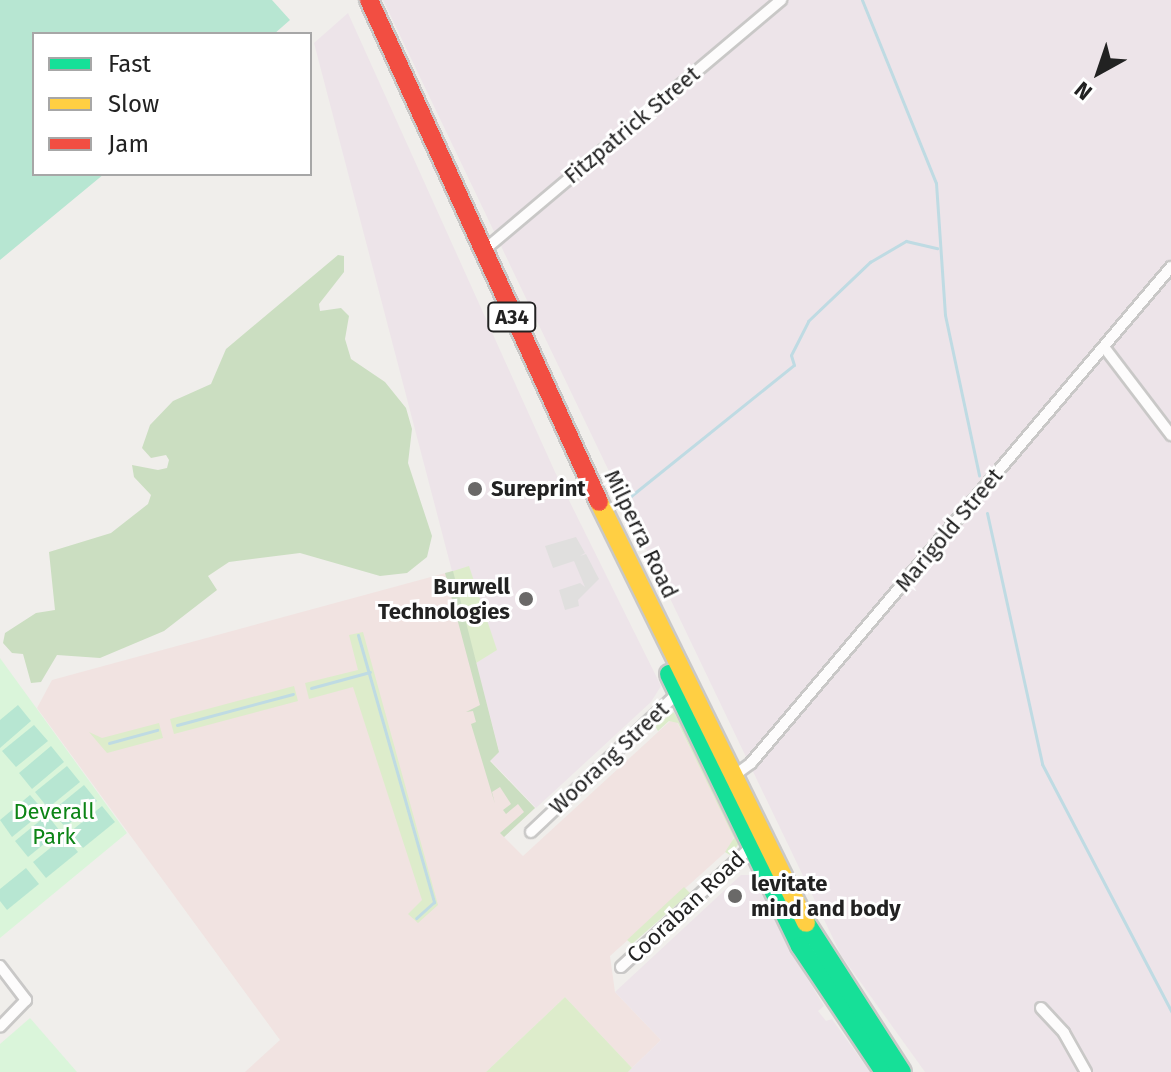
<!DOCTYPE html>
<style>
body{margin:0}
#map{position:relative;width:1171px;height:1072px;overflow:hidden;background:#f0eeeb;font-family:"Fira Sans",sans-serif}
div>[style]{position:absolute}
.commercial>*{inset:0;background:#f1e3e1}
.industrial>*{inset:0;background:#ede4e9}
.grass>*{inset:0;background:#ddeccb}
.forest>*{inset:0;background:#cbdec1}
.park>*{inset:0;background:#daf5da}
.pitch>*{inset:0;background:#b7e6d2}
.parking>*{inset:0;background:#e0dfde}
.stream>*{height:3px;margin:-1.5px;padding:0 1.5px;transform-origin:1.5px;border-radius:1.5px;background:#bfdbe3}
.roads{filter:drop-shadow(2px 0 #c9c8c7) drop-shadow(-2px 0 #c9c8c7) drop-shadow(0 2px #c9c8c7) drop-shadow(0 -2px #c9c8c7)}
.street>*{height:10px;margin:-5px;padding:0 5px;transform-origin:5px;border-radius:5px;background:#fdfcfc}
.fast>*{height:18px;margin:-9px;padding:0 9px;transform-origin:9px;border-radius:9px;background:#16e098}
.slow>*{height:18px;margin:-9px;padding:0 9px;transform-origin:9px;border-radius:9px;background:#ffcf43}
.jam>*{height:18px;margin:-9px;padding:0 9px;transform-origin:9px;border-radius:9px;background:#f24e42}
.dots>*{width:22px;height:22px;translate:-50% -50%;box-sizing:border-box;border:4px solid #fff;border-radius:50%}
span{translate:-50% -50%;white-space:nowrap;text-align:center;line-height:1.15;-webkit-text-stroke:6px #fff;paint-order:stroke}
.shield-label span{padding:2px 6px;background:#fff;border:2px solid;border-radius:6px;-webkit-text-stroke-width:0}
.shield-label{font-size:20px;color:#222;font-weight:700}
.street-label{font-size:22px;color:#222}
.poi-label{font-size:22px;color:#222;font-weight:700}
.left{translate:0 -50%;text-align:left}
.right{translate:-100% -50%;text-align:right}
.park-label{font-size:22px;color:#0c8416}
.legend{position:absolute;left:32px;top:32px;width:280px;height:144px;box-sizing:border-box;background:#fff;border:2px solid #a7a7a7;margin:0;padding:10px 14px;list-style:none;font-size:24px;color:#222}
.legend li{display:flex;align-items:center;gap:16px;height:40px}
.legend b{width:40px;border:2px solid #a7a7a7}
.north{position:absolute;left:1059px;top:32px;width:80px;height:80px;-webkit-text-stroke:6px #fff;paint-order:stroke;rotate:220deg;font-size:22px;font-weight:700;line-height:32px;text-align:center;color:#222}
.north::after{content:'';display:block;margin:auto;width:28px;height:36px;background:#222;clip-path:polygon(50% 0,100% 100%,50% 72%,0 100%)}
</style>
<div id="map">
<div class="commercial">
<i style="clip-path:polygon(453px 571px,499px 752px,490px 761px,535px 808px,504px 837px,523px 856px,670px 721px,677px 722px,734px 835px,730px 848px,610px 956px,615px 992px,661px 1040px,632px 1068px,565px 997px,486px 1072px,245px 1072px,280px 1040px,37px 708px,52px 680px)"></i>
</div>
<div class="industrial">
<i style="clip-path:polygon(383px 0,1171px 0,1171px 1072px,925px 1072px,841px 955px)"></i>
<i style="clip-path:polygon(348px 13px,555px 472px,661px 686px,651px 702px,536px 808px,490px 760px,499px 751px,314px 43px)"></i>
<i style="clip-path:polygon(741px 875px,754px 875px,787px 945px,824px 1006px,818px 1011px,826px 1021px,832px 1019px,870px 1072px,628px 1072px,661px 1040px,615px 992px)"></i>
</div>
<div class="grass">
<i style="clip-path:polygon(469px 566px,497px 650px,476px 663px,450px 572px)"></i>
<i style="clip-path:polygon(363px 632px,438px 905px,418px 923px,408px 914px,422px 900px,353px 687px,309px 699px,305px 683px,358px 670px,349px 635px)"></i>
<i style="clip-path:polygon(294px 686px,298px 701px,174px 734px,170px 719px)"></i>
<i style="clip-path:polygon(674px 712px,741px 841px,730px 855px,725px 852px,734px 838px,678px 723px,669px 721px,658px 731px,655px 726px)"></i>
<i style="clip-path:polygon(159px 723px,163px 738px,107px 753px,89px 732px,102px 738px)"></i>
<i style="clip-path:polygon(684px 887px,690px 893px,632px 944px,627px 940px)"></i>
<i style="clip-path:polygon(565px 997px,632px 1068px,628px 1072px,486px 1072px)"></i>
</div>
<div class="forest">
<i style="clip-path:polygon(338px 255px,344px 256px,344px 272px,319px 304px,320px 311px,341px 308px,349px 316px,345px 339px,351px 359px,385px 382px,406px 408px,412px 429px,408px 463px,432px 536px,427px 557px,407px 573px,380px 576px,300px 553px,229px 562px,208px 576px,217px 590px,164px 631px,100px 658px,57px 655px,41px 682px,31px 683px,23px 654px,12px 653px,3px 643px,5px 633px,36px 613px,55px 610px,49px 552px,111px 533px,148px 504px,151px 495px,134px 477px,132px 465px,158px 470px,167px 468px,169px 460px,166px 455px,151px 458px,142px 448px,150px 425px,173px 401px,211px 384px,226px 349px)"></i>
<i style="clip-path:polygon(453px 571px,499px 752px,490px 761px,535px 808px,504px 837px,500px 833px,524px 812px,518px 804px,506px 814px,503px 810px,511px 804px,500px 787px,492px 792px,495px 804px,471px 724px,476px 722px,473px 711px,466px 712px,480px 705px,445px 573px)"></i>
</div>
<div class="park">
<i style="clip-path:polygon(0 658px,127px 833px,0 938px)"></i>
<i style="clip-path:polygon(30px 1018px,77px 1072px,0 1072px,0 1044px)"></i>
</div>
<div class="pitch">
<i style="clip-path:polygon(0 0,272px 0,290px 20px,274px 34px,34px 34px,34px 174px,104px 174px,0 260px)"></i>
<i style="clip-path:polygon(18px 705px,31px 721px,0 748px,0 720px)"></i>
<i style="clip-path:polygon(34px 725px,48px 741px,16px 767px,2px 751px)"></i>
<i style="clip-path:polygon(51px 746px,64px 762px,32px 789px,19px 773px)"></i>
<i style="clip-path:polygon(67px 766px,80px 782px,48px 808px,35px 792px)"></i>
<i style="clip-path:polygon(84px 785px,97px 801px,65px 827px,52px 811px)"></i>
<i style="clip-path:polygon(30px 795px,44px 811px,12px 837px,0 820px)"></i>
<i style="clip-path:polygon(102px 806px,115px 822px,83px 848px,70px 832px)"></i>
<i style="clip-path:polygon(47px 815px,60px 831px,28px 857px,15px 841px)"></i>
<i style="clip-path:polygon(65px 836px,78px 852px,46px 878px,33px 862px)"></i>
<i style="clip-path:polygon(26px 868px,39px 884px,7px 910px,0 901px,0 889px)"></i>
</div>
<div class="parking">
<i style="clip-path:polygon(576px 537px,585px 553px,580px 556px,586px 554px,599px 579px,578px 600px,579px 606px,565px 610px,559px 590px,580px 583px,585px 587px,574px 561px,553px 568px,545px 546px)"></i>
</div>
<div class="stream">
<i style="left:862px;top:0;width:197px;rotate:68deg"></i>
<i style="left:936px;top:183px;width:132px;rotate:86.1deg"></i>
<i style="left:945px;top:315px;width:164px;rotate:78deg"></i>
<i style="left:616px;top:508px;width:228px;rotate:-38.8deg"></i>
<i style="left:794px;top:365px;width:10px;rotate:-107deg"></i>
<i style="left:791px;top:355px;width:38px;rotate:-63deg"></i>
<i style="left:808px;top:321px;width:86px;rotate:-43.6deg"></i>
<i style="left:870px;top:262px;width:42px;rotate:-30.3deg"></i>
<i style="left:906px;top:241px;width:32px;rotate:13deg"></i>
<i style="left:987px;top:513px;width:257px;rotate:77.6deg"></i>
<i style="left:1042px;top:764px;width:279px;rotate:62.4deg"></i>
<i style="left:358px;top:635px;width:278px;rotate:74.1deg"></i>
<i style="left:434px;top:902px;width:24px;rotate:138deg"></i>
<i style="left:311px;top:688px;width:61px;rotate:-15.2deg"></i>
<i style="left:177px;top:725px;width:120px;rotate:-15deg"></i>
<i style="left:109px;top:743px;width:50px;rotate:-15.2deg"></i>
</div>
<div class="roads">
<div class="street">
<i style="left:483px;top:251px;width:390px;rotate:-40.1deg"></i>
<i style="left:1104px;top:347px;width:111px;rotate:52.7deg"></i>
<i style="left:732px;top:777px;width:24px;rotate:-36deg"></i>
<i style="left:751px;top:763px;width:650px;rotate:-49.74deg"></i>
<i style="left:531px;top:832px;width:205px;rotate:-43.4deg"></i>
<i style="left:0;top:966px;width:43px;rotate:52.6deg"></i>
<i style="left:26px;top:1000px;width:37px;rotate:134deg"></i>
<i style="left:621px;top:967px;width:177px;rotate:-42.7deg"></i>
<i style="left:1041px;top:1008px;width:34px;rotate:47deg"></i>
<i style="left:1064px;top:1033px;width:45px;rotate:60.6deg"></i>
</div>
<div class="fast">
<i style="left:669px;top:674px;width:302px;rotate:64.3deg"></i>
<i style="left:800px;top:946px;width:151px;rotate:56.3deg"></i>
<i style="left:806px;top:923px;width:177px;rotate:57.2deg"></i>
</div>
<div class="slow">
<i style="left:599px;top:502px;width:469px;rotate:63.8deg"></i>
</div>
<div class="jam">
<i style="left:369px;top:0;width:552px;rotate:65.38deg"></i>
</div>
</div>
<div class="dots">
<i style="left:475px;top:489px;background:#6a6968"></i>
<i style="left:526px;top:599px;background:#6a6968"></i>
<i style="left:735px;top:896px;background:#6a6968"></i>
</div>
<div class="shield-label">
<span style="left:512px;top:317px">A34</span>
</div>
<div class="street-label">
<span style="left:632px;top:125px;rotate:-40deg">Fitzpatrick Street</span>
<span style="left:949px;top:530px;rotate:-50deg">Marigold Street</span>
<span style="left:641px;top:534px;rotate:64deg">Milperra Road</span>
<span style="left:609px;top:758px;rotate:-43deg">Woorang Street</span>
<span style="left:686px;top:907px;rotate:-43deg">Cooraban Road</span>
</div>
<div class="poi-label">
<span class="left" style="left:491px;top:489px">Sureprint</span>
<span class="right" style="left:510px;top:599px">Burwell<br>Technologies</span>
<span class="left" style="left:751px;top:896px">levitate<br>mind and body</span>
</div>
<div class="park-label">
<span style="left:54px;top:824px">Deverall<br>Park</span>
</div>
<ul class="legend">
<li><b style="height:10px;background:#16e098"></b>Fast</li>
<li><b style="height:10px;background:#ffcf43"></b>Slow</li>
<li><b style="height:10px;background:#f24e42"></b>Jam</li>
</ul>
<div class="north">N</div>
</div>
